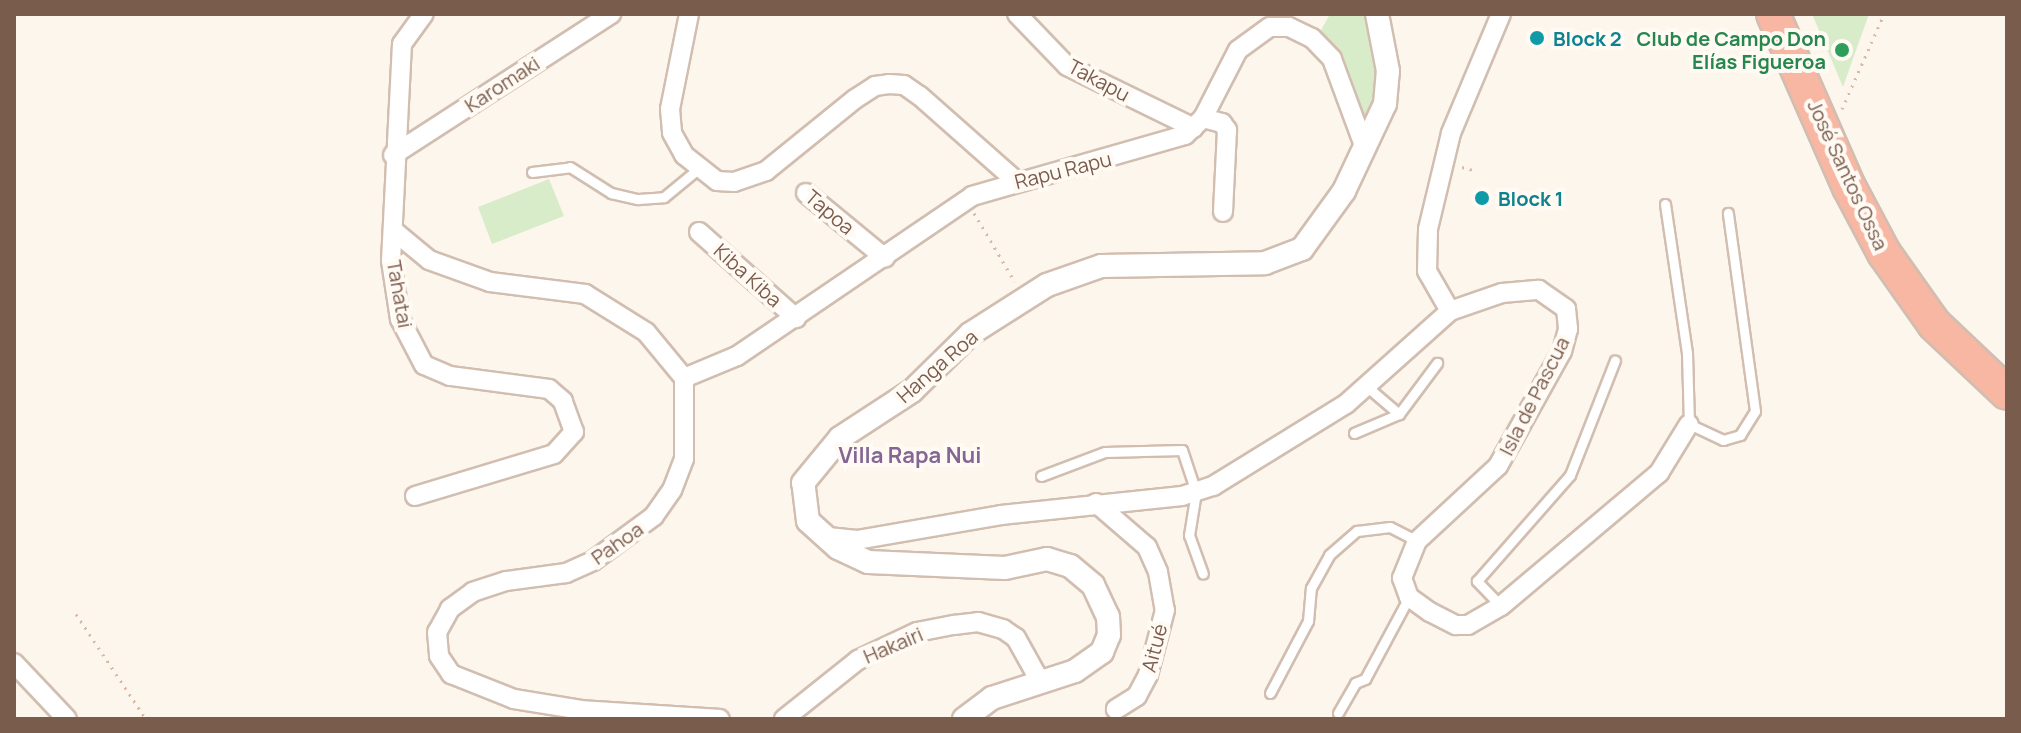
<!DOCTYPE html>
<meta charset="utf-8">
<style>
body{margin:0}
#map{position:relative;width:2021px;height:733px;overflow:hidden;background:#fdf6ec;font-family:Manrope,sans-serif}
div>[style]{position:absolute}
.green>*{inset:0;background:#d8ecc9}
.path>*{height:3px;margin-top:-1.5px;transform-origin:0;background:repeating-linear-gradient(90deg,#d9b8a5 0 2px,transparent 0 8px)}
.roads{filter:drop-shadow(2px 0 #d1beb0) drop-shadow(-2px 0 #d1beb0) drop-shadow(0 2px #d1beb0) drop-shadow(0 -2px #d1beb0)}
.service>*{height:9px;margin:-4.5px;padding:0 4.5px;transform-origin:4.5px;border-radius:4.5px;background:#fff}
.minor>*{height:18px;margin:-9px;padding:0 9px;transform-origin:9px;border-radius:9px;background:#fff}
.tertiary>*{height:22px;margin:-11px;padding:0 11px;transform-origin:11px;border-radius:11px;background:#fff}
.motorway>*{height:32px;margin:-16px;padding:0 16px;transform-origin:16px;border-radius:16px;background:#f7b7a3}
.dots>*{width:22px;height:22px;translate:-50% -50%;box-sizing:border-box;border:4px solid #fffaf3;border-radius:50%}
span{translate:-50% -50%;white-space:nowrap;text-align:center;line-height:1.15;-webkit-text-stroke:8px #fffaf3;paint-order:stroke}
.culture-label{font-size:20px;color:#0d838f;font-weight:700}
.left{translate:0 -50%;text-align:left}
.leisure-label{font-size:20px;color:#27864d;font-weight:700}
.right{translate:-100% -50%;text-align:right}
.street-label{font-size:20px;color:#7a5c4d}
.neighbourhood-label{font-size:22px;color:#846695;font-weight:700}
.frame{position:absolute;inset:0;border:16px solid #7a5c4d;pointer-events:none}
</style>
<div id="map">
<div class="green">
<i style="clip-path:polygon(1330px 14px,1366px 14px,1375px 41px,1377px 90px,1368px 117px,1360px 117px,1343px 55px,1320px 32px)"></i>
<i style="clip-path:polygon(1812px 14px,1869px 14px,1843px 87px)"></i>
<i style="clip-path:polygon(549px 179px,564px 216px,492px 244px,478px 207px)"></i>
</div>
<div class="path">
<i style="left:1842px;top:109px;width:104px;rotate:-66.1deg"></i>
<i style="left:1462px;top:167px;width:11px;rotate:15deg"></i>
<i style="left:974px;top:213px;width:80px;rotate:59.3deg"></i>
<i style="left:76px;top:614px;width:126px;rotate:56.3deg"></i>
</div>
<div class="roads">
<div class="service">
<i style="left:532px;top:172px;width:38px;rotate:-7deg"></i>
<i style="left:570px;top:167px;width:49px;rotate:32.4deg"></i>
<i style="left:611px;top:193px;width:28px;rotate:13deg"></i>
<i style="left:638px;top:199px;width:26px;rotate:-4deg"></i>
<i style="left:664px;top:197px;width:44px;rotate:-39.5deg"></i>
<i style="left:1665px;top:204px;width:151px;rotate:81.6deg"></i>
<i style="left:1687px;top:353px;width:71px;rotate:88.4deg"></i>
<i style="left:1689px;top:424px;width:38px;rotate:25deg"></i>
<i style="left:1723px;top:440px;width:18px;rotate:-16deg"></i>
<i style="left:1740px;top:435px;width:28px;rotate:-58deg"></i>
<i style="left:1755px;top:411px;width:200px;rotate:-97.8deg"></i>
<i style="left:1365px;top:385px;width:45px;rotate:40.5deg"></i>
<i style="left:1354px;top:433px;width:49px;rotate:-22.9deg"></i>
<i style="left:1399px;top:414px;width:64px;rotate:-53.3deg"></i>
<i style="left:1041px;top:476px;width:68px;rotate:-20.6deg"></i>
<i style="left:1105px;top:452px;width:77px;rotate:-1.5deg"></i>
<i style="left:1182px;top:450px;width:44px;rotate:71.6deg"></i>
<i style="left:1196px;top:492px;width:44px;rotate:99.2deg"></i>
<i style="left:1189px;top:535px;width:41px;rotate:70.3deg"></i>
<i style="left:1501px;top:606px;width:35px;rotate:-134deg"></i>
<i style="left:1477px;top:581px;width:141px;rotate:-48.7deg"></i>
<i style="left:1570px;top:475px;width:123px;rotate:-68.6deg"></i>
<i style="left:1270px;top:693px;width:81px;rotate:-62.2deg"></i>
<i style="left:1308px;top:621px;width:33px;rotate:-85deg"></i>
<i style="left:1311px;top:588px;width:38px;rotate:-61deg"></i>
<i style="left:1329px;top:555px;width:37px;rotate:-41deg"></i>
<i style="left:1357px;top:531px;width:33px;rotate:-7deg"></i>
<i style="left:1390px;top:527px;width:30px;rotate:27deg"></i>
<i style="left:1338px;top:713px;width:34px;rotate:-60deg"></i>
<i style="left:1355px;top:683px;width:11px;rotate:-22deg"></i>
<i style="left:1365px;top:679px;width:93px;rotate:-61.8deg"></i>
</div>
<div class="minor">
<i style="left:689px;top:14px;width:97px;rotate:101.3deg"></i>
<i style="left:670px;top:109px;width:24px;rotate:85deg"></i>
<i style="left:672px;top:133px;width:25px;rotate:61deg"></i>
<i style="left:684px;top:155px;width:42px;rotate:38.2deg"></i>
<i style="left:717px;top:181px;width:17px;rotate:3deg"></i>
<i style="left:734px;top:182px;width:34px;rotate:-19deg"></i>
<i style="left:766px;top:171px;width:114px;rotate:-39deg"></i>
<i style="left:855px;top:99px;width:24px;rotate:-33deg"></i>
<i style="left:875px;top:86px;width:14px;rotate:-8deg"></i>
<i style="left:889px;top:84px;width:15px;rotate:4deg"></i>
<i style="left:904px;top:85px;width:19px;rotate:35deg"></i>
<i style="left:920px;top:96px;width:128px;rotate:41.5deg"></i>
<i style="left:1017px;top:14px;width:72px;rotate:46.1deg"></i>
<i style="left:1067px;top:66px;width:141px;rotate:26deg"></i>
<i style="left:1203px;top:118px;width:20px;rotate:15deg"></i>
<i style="left:1222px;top:123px;width:9px;rotate:54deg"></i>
<i style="left:1227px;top:130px;width:82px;rotate:92.8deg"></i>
<i style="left:393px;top:155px;width:260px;rotate:-32.9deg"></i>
<i style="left:806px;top:193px;width:102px;rotate:39.4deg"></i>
<i style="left:394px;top:231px;width:45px;rotate:39.6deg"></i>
<i style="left:429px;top:260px;width:65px;rotate:19.8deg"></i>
<i style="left:490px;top:282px;width:96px;rotate:7.2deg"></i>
<i style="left:585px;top:294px;width:72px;rotate:31.9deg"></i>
<i style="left:646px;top:332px;width:60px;rotate:50.4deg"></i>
<i style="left:684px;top:378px;width:81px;rotate:90deg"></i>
<i style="left:684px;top:459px;width:33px;rotate:111deg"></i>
<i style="left:672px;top:490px;width:32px;rotate:125deg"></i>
<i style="left:654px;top:516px;width:76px;rotate:143.6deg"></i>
<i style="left:593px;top:561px;width:30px;rotate:156deg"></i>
<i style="left:566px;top:573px;width:61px;rotate:172.4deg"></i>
<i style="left:506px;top:581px;width:35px;rotate:162deg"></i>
<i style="left:473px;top:592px;width:29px;rotate:144deg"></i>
<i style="left:450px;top:609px;width:26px;rotate:119deg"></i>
<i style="left:437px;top:632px;width:24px;rotate:85deg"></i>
<i style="left:439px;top:656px;width:22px;rotate:56deg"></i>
<i style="left:451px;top:674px;width:68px;rotate:21.6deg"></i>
<i style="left:514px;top:699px;width:68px;rotate:9.3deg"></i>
<i style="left:581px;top:710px;width:139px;rotate:3.7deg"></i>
<i style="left:699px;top:232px;width:130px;rotate:41.6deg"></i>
<i style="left:1450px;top:311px;width:46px;rotate:-119.9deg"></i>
<i style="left:1427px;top:271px;width:42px;rotate:-88.6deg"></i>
<i style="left:1428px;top:229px;width:99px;rotate:-76.5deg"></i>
<i style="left:1451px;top:133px;width:129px;rotate:-67.2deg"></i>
<i style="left:684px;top:378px;width:57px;rotate:-22.5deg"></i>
<i style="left:737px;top:356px;width:284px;rotate:-34.2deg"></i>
<i style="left:972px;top:196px;width:222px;rotate:-16deg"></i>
<i style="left:1185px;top:135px;width:25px;rotate:-43deg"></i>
<i style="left:1203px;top:118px;width:76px;rotate:-62.8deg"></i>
<i style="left:1238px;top:50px;width:39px;rotate:-36deg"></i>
<i style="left:1270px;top:27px;width:19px"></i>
<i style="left:1289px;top:27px;width:25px;rotate:26deg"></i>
<i style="left:1312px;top:38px;width:29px;rotate:46deg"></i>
<i style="left:1332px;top:59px;width:95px;rotate:69.7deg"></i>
<i style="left:415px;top:496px;width:145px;rotate:-16.8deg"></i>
<i style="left:554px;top:454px;width:30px;rotate:-48deg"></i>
<i style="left:574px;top:432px;width:33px;rotate:-110deg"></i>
<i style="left:563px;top:401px;width:18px;rotate:-139deg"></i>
<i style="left:549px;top:389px;width:100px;rotate:-172.5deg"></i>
<i style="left:450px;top:376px;width:28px;rotate:-157deg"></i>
<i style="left:424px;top:365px;width:52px;rotate:-117.6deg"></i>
<i style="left:400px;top:319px;width:59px;rotate:-98.8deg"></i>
<i style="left:391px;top:261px;width:217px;rotate:-87.1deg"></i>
<i style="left:402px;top:44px;width:37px;rotate:-54deg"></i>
<i style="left:1096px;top:503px;width:67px;rotate:40.8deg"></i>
<i style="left:1147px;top:547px;width:27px;rotate:66deg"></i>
<i style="left:1158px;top:572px;width:39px;rotate:80deg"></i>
<i style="left:1165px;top:610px;width:67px;rotate:104.7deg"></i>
<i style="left:1148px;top:675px;width:24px;rotate:118deg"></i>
<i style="left:1137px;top:696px;width:25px;rotate:148deg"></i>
<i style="left:828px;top:537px;width:29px;rotate:6deg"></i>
<i style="left:857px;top:540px;width:146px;rotate:-9.8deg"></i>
<i style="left:1001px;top:515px;width:182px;rotate:-6deg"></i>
<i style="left:1182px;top:496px;width:33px;rotate:-18deg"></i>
<i style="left:1213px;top:486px;width:156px;rotate:-31.7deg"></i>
<i style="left:1346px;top:404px;width:140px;rotate:-41.8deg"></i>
<i style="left:1450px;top:311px;width:55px;rotate:-19.1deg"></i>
<i style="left:1502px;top:293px;width:37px;rotate:-5deg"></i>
<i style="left:1539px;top:290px;width:33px;rotate:35deg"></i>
<i style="left:1566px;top:309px;width:20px;rotate:84deg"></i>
<i style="left:1568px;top:329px;width:23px;rotate:105deg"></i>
<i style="left:1562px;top:351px;width:132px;rotate:119.1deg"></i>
<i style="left:1498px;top:466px;width:110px;rotate:137.2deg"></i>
<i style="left:1417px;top:541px;width:40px;rotate:112deg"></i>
<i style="left:1402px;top:578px;width:20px;rotate:70deg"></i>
<i style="left:1409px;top:597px;width:26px;rotate:36deg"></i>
<i style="left:1430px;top:612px;width:29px;rotate:27deg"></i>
<i style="left:1456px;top:625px;width:12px"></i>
<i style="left:1468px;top:625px;width:38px;rotate:-30deg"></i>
<i style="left:1501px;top:606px;width:207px;rotate:-40.1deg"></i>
<i style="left:1659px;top:473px;width:57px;rotate:-58.5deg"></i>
<i style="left:14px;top:663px;width:77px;rotate:46.6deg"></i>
<i style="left:784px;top:719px;width:95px;rotate:-38.6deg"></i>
<i style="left:858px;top:660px;width:65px;rotate:-25.4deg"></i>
<i style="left:917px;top:632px;width:38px;rotate:-11deg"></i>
<i style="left:954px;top:625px;width:24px;rotate:-7deg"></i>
<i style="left:978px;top:622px;width:26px;rotate:16deg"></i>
<i style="left:1003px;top:629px;width:16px;rotate:35deg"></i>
<i style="left:1016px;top:638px;width:51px;rotate:60.9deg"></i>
</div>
<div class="tertiary">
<i style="left:964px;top:719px;width:35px;rotate:-37deg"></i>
<i style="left:992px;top:698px;width:87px;rotate:-18deg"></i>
<i style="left:1075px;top:671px;width:33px;rotate:-35deg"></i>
<i style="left:1102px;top:652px;width:18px;rotate:-68deg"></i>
<i style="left:1109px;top:635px;width:18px;rotate:-93deg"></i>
<i style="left:1108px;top:617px;width:35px;rotate:-115deg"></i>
<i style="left:1093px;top:585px;width:30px;rotate:-140deg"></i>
<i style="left:1070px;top:566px;width:24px;rotate:-163deg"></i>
<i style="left:1047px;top:559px;width:43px;rotate:167.9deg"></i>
<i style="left:1005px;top:568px;width:137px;rotate:-177.5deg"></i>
<i style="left:868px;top:562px;width:33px;rotate:-155deg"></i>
<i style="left:838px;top:548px;width:40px;rotate:-138deg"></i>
<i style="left:808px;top:521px;width:38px;rotate:-97deg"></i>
<i style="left:803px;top:483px;width:58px;rotate:-50.6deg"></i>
<i style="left:840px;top:438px;width:86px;rotate:-33.1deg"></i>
<i style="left:912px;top:391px;width:81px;rotate:-44.5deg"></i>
<i style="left:970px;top:334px;width:91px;rotate:-32.5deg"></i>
<i style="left:1047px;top:285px;width:57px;rotate:-19.4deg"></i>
<i style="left:1101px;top:266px;width:164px;rotate:-1deg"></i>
<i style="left:1265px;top:263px;width:40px;rotate:-21deg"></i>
<i style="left:1302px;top:249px;width:72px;rotate:-54.1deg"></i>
<i style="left:1344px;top:191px;width:96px;rotate:-64.8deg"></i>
<i style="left:1385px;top:104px;width:33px;rotate:-85deg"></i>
<i style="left:1388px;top:71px;width:58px;rotate:-100.9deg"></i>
</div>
<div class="motorway">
<i style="left:1773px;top:14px;width:189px;rotate:66.3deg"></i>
<i style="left:1849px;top:187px;width:75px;rotate:62.1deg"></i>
<i style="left:1884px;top:253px;width:87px;rotate:54.8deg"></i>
<i style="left:1934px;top:324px;width:100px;rotate:43.4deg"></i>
</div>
</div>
<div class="dots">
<i style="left:1537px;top:38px;background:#0f9aa8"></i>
<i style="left:1842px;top:50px;background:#2e9e5b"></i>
<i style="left:1482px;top:198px;background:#0f9aa8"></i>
</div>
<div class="culture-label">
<span class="left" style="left:1553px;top:38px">Block 2</span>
<span class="left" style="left:1498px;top:198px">Block 1</span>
</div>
<div class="leisure-label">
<span class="right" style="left:1826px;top:50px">Club de Campo Don<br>Elías Figueroa</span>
</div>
<div class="street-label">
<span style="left:1099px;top:80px;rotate:28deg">Takapu</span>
<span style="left:502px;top:84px;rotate:-33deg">Karomaki</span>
<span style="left:1063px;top:170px;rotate:-14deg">Rapu Rapu</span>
<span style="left:1848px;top:175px;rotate:65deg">José Santos Ossa</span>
<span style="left:830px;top:212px;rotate:40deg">Tapoa</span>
<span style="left:748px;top:275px;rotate:42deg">Kiba Kiba</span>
<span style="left:400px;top:294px;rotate:80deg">Tahatai</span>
<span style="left:937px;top:366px;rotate:-41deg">Hanga Roa</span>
<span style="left:1534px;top:396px;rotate:-63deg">Isla de Pascua</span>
<span style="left:617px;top:543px;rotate:-35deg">Pahoa</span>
<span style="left:893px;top:645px;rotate:-23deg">Hakairi</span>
<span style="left:1154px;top:648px;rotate:-75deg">Aitué</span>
</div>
<div class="neighbourhood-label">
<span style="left:910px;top:456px">Villa Rapa Nui</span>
</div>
<div class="frame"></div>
</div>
